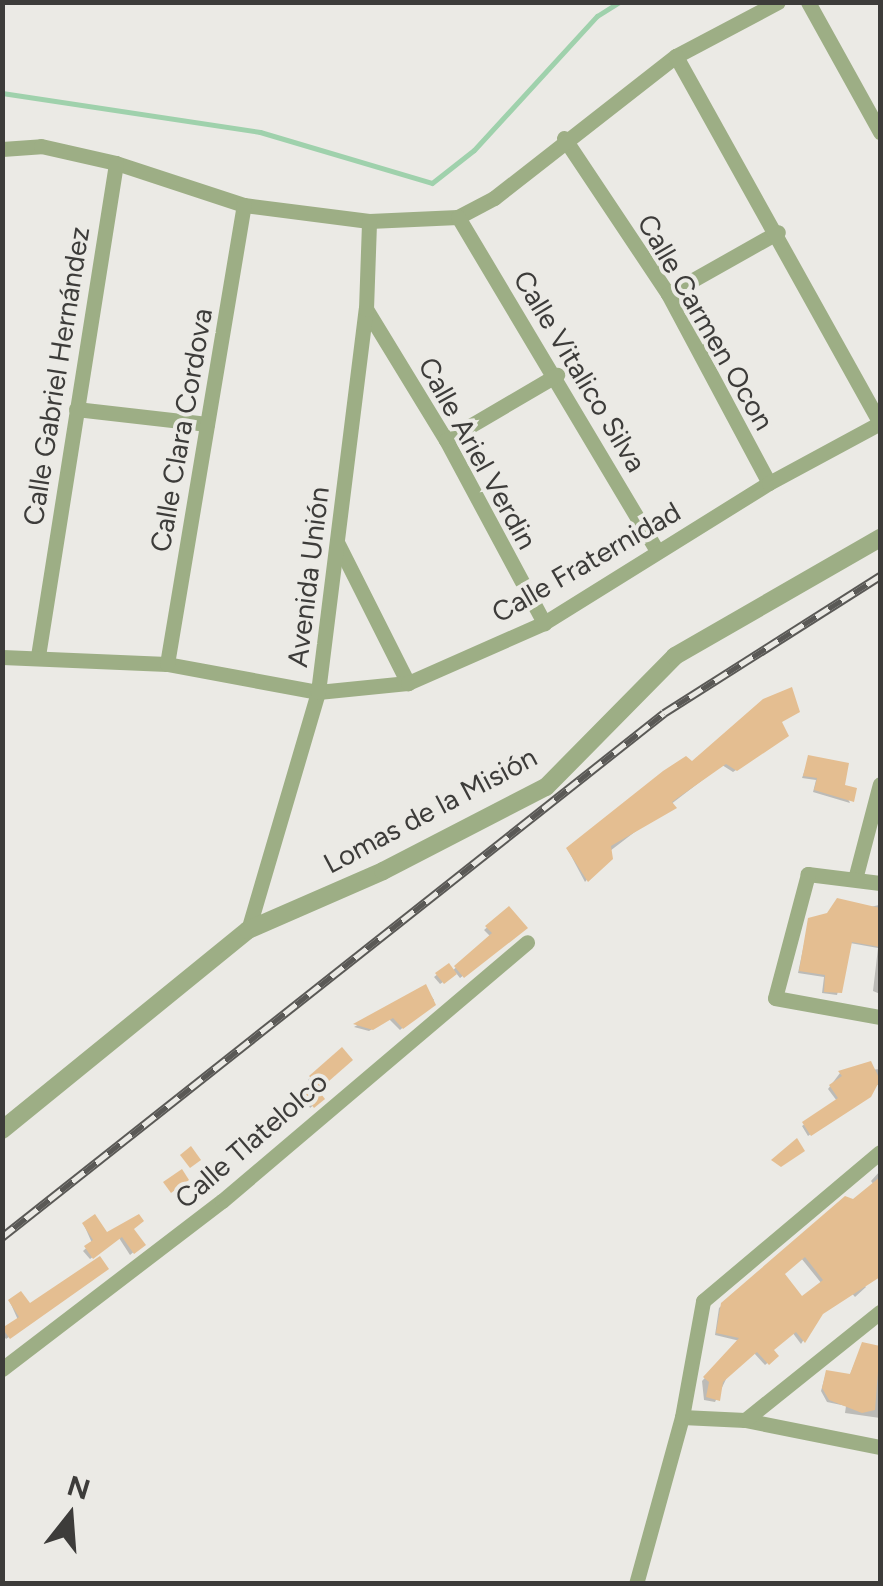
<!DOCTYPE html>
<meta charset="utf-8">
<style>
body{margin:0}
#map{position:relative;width:883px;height:1586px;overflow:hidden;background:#ebeae5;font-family:Figtree,sans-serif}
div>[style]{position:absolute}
.shadow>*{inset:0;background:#0003}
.stream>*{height:5px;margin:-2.5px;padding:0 2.5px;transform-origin:2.5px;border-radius:2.5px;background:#9fd1ac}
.building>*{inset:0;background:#e4be91}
.minor>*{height:15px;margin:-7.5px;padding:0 7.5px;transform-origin:7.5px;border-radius:7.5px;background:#9dae85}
.tertiary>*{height:18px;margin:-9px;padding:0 9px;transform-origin:9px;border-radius:9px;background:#9dae85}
.rail>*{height:9px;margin-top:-4.5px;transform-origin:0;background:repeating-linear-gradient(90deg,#ebeae5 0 15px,#5a5956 0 30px);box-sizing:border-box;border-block:2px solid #5a5956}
span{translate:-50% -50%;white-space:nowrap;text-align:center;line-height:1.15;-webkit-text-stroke:8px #ebeae5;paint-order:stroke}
.street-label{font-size:28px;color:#3d3c3a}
.frame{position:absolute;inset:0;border:5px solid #3d3c3a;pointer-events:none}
.north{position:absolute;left:20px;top:1466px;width:100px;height:100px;-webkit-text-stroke:8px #ebeae5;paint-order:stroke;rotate:17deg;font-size:28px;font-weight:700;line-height:40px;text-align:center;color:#3d3c3a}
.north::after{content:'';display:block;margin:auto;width:35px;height:45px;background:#3d3c3a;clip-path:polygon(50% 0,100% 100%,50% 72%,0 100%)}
</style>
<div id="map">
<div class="shadow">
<i style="clip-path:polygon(779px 723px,784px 738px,733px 772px,722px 765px,610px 851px,585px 882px,568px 850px,693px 764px)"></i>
<i style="clip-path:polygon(809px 758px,842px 787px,850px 803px,813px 792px,816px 780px,802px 778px)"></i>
<i style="clip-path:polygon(879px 905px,880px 994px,873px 991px,878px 948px,850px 943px,837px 995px,822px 993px,824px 977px,798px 973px,809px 921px)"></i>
<i style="clip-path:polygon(508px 910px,522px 930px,460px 978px,456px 973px,440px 984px,434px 977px,448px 966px,452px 971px,491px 937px,484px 930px)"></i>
<i style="clip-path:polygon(425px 987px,434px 1000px,400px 1030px,389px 1019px,369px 1031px,354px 1027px)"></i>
<i style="clip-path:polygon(341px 1050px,350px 1060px,315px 1091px,321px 1099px,310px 1108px,303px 1099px,316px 1088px,308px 1080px)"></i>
<i style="clip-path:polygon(880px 1069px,880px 1083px,808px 1136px,802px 1126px,837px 1101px,828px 1089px,840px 1073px)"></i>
<i style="clip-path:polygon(evenodd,880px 1171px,880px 1266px,861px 1282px,866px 1287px,855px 1297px,849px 1290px,820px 1314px,801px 1344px,792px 1332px,771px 1350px,776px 1356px,765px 1365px,754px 1353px,729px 1373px,715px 1402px,704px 1400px,702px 1381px,740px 1341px,715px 1335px,719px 1308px,845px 1199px,853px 1202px,874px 1185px,871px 1181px,880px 1171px,801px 1258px,822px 1284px,802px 1299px,782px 1274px,801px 1258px)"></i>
<i style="clip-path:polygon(84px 1225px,106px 1235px,131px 1229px,142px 1245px,130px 1255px,119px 1238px,90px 1259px,83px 1251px,92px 1243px)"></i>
<i style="clip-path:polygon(103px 1271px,6px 1339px,2px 1334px,18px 1320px,10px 1302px,29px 1307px)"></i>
<i style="clip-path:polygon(862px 1345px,880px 1347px,880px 1418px,845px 1413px,846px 1406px,827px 1402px,821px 1391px,826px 1373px,849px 1377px)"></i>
</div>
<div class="stream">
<i style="left:2px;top:93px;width:261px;rotate:8.6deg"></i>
<i style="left:260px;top:132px;width:179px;rotate:16.5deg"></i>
<i style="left:432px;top:183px;width:53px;rotate:-38.2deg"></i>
<i style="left:474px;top:150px;width:182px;rotate:-47.5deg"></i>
<i style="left:597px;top:16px;width:26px;rotate:-32deg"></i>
</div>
<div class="building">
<i style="clip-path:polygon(792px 687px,800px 712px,782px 722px,789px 736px,737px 771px,726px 764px,672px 802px,677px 808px,611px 846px,613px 859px,588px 882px,566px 848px,663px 771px,686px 756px,692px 761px,763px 699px)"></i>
<i style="clip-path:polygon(808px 755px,849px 763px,845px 785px,857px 788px,854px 802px,814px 790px,817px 778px,803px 776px)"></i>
<i style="clip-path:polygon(837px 898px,880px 908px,880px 947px,852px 942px,842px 993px,824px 992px,825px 975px,799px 971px,808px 918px,827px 913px)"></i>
<i style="clip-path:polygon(509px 906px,528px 928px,464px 978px,454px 966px,492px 933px,485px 926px)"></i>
<i style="clip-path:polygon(449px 963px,457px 974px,444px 984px,435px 973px)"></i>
<i style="clip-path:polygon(426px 984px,436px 1005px,403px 1029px,393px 1018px,373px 1030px,353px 1024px)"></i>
<i style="clip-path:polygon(342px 1047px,353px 1060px,321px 1088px,309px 1076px)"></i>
<i style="clip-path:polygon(871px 1061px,880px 1080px,871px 1097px,811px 1136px,802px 1122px,838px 1098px,829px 1085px,842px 1076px,838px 1071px)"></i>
<i style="clip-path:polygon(315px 1086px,325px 1099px,314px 1108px,304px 1095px)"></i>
<i style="clip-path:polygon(797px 1138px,805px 1151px,781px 1167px,771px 1160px)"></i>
<i style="clip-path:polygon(191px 1146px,201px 1160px,190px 1168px,180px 1155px)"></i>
<i style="clip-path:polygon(182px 1169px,189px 1180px,171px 1193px,163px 1182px)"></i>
<i style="clip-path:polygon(evenodd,880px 1177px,880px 1277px,823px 1314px,805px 1343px,796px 1332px,774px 1350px,779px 1356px,769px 1365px,757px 1352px,723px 1382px,720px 1401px,706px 1397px,709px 1382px,703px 1377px,739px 1338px,716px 1333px,721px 1303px,845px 1196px,853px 1199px,880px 1177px,805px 1257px,823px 1280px,802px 1296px,785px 1274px,805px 1257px)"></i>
<i style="clip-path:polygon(95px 1214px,107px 1232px,139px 1214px,144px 1221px,134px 1229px,146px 1245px,134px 1254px,122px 1237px,93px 1259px,84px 1246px,93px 1240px,82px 1223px)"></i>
<i style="clip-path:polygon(100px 1256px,109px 1269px,10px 1339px,2px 1328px,19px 1317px,8px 1300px,21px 1291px,30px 1303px)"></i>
<i style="clip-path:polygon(862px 1342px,880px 1346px,875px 1410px,862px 1413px,829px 1400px,822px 1388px,826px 1370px,850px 1374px)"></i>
</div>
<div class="minor">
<i style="left:808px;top:2px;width:149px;rotate:61deg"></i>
<i style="left:564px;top:138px;width:187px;rotate:56.3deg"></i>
<i style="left:668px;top:294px;width:214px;rotate:61.9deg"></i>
<i style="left:2px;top:149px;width:39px;rotate:-4deg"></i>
<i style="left:41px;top:146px;width:77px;rotate:12.8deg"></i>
<i style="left:116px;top:163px;width:135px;rotate:18.2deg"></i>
<i style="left:244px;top:205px;width:126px;rotate:7.3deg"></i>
<i style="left:369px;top:221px;width:89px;rotate:-2.6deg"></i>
<i style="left:458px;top:217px;width:41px;rotate:-27.8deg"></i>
<i style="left:494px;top:198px;width:231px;rotate:-38deg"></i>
<i style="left:676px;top:56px;width:115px;rotate:-27.9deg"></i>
<i style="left:458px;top:217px;width:389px;rotate:59.2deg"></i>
<i style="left:668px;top:294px;width:126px;rotate:-29.4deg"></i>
<i style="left:366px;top:309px;width:153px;rotate:58.6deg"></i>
<i style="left:446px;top:440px;width:208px;rotate:61.8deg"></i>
<i style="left:76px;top:409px;width:132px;rotate:6.5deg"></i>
<i style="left:446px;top:440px;width:129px;rotate:-30.4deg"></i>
<i style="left:338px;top:544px;width:156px;rotate:63.3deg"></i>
<i style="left:38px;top:656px;width:499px;rotate:-81deg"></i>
<i style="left:2px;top:657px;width:165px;rotate:2.4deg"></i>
<i style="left:167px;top:664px;width:154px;rotate:10.5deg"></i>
<i style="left:318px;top:692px;width:90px;rotate:-5.7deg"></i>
<i style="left:408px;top:683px;width:149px;rotate:-23.8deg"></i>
<i style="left:544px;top:623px;width:265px;rotate:-31.9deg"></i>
<i style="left:769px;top:483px;width:126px;rotate:-28.4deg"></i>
<i style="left:880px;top:423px;width:420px;rotate:-119.1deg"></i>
<i style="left:167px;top:664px;width:465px;rotate:-80.5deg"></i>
<i style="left:855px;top:879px;width:98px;rotate:-75.3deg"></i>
<i style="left:880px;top:883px;width:73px;rotate:-172.9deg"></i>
<i style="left:808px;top:874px;width:128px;rotate:104.9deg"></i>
<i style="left:775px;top:998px;width:107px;rotate:10.3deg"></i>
<i style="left:248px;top:930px;width:248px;rotate:-73.6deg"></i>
<i style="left:318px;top:692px;width:386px;rotate:-82.9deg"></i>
<i style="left:366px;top:309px;width:88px;rotate:-88deg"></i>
<i style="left:2px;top:1369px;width:277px;rotate:-37.4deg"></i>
<i style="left:222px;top:1201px;width:400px;rotate:-40.3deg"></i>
<i style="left:682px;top:1417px;width:63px;rotate:2.7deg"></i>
<i style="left:745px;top:1420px;width:138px;rotate:11.3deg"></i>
<i style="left:745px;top:1420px;width:173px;rotate:-38.7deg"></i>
<i style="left:636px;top:1584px;width:173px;rotate:-74.6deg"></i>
<i style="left:682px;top:1417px;width:118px;rotate:-79.7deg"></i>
<i style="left:703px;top:1301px;width:231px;rotate:-40.1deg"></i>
</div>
<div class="tertiary">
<i style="left:2px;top:1130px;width:317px;rotate:-39.1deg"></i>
<i style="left:248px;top:930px;width:147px;rotate:-23.6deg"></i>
<i style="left:383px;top:871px;width:183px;rotate:-27.3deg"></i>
<i style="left:546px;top:787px;width:184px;rotate:-45.4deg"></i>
<i style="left:675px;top:656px;width:237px;rotate:-29.9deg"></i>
</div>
<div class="rail">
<i style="left:2px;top:1237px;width:844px;rotate:-38.36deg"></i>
<i style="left:664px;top:713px;width:256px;rotate:-32.4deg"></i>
</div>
<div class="street-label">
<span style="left:706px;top:322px;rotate:60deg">Calle Carmen Ocon</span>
<span style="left:580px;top:371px;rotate:59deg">Calle Vitalico Silva</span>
<span style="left:56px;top:376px;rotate:-81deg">Calle Gabriel Hernández</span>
<span style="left:181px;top:430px;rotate:-80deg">Calle Clara Cordova</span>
<span style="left:478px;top:453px;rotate:61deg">Calle Ariel Verdin</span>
<span style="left:586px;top:562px;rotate:-30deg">Calle Fraternidad</span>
<span style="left:308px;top:577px;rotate:-83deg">Avenida Unión</span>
<span style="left:430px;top:810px;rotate:-28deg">Lomas de la Misión</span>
<span style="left:251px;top:1140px;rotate:-41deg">Calle Tlatelolco</span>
</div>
<div class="frame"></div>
<div class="north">N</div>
</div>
